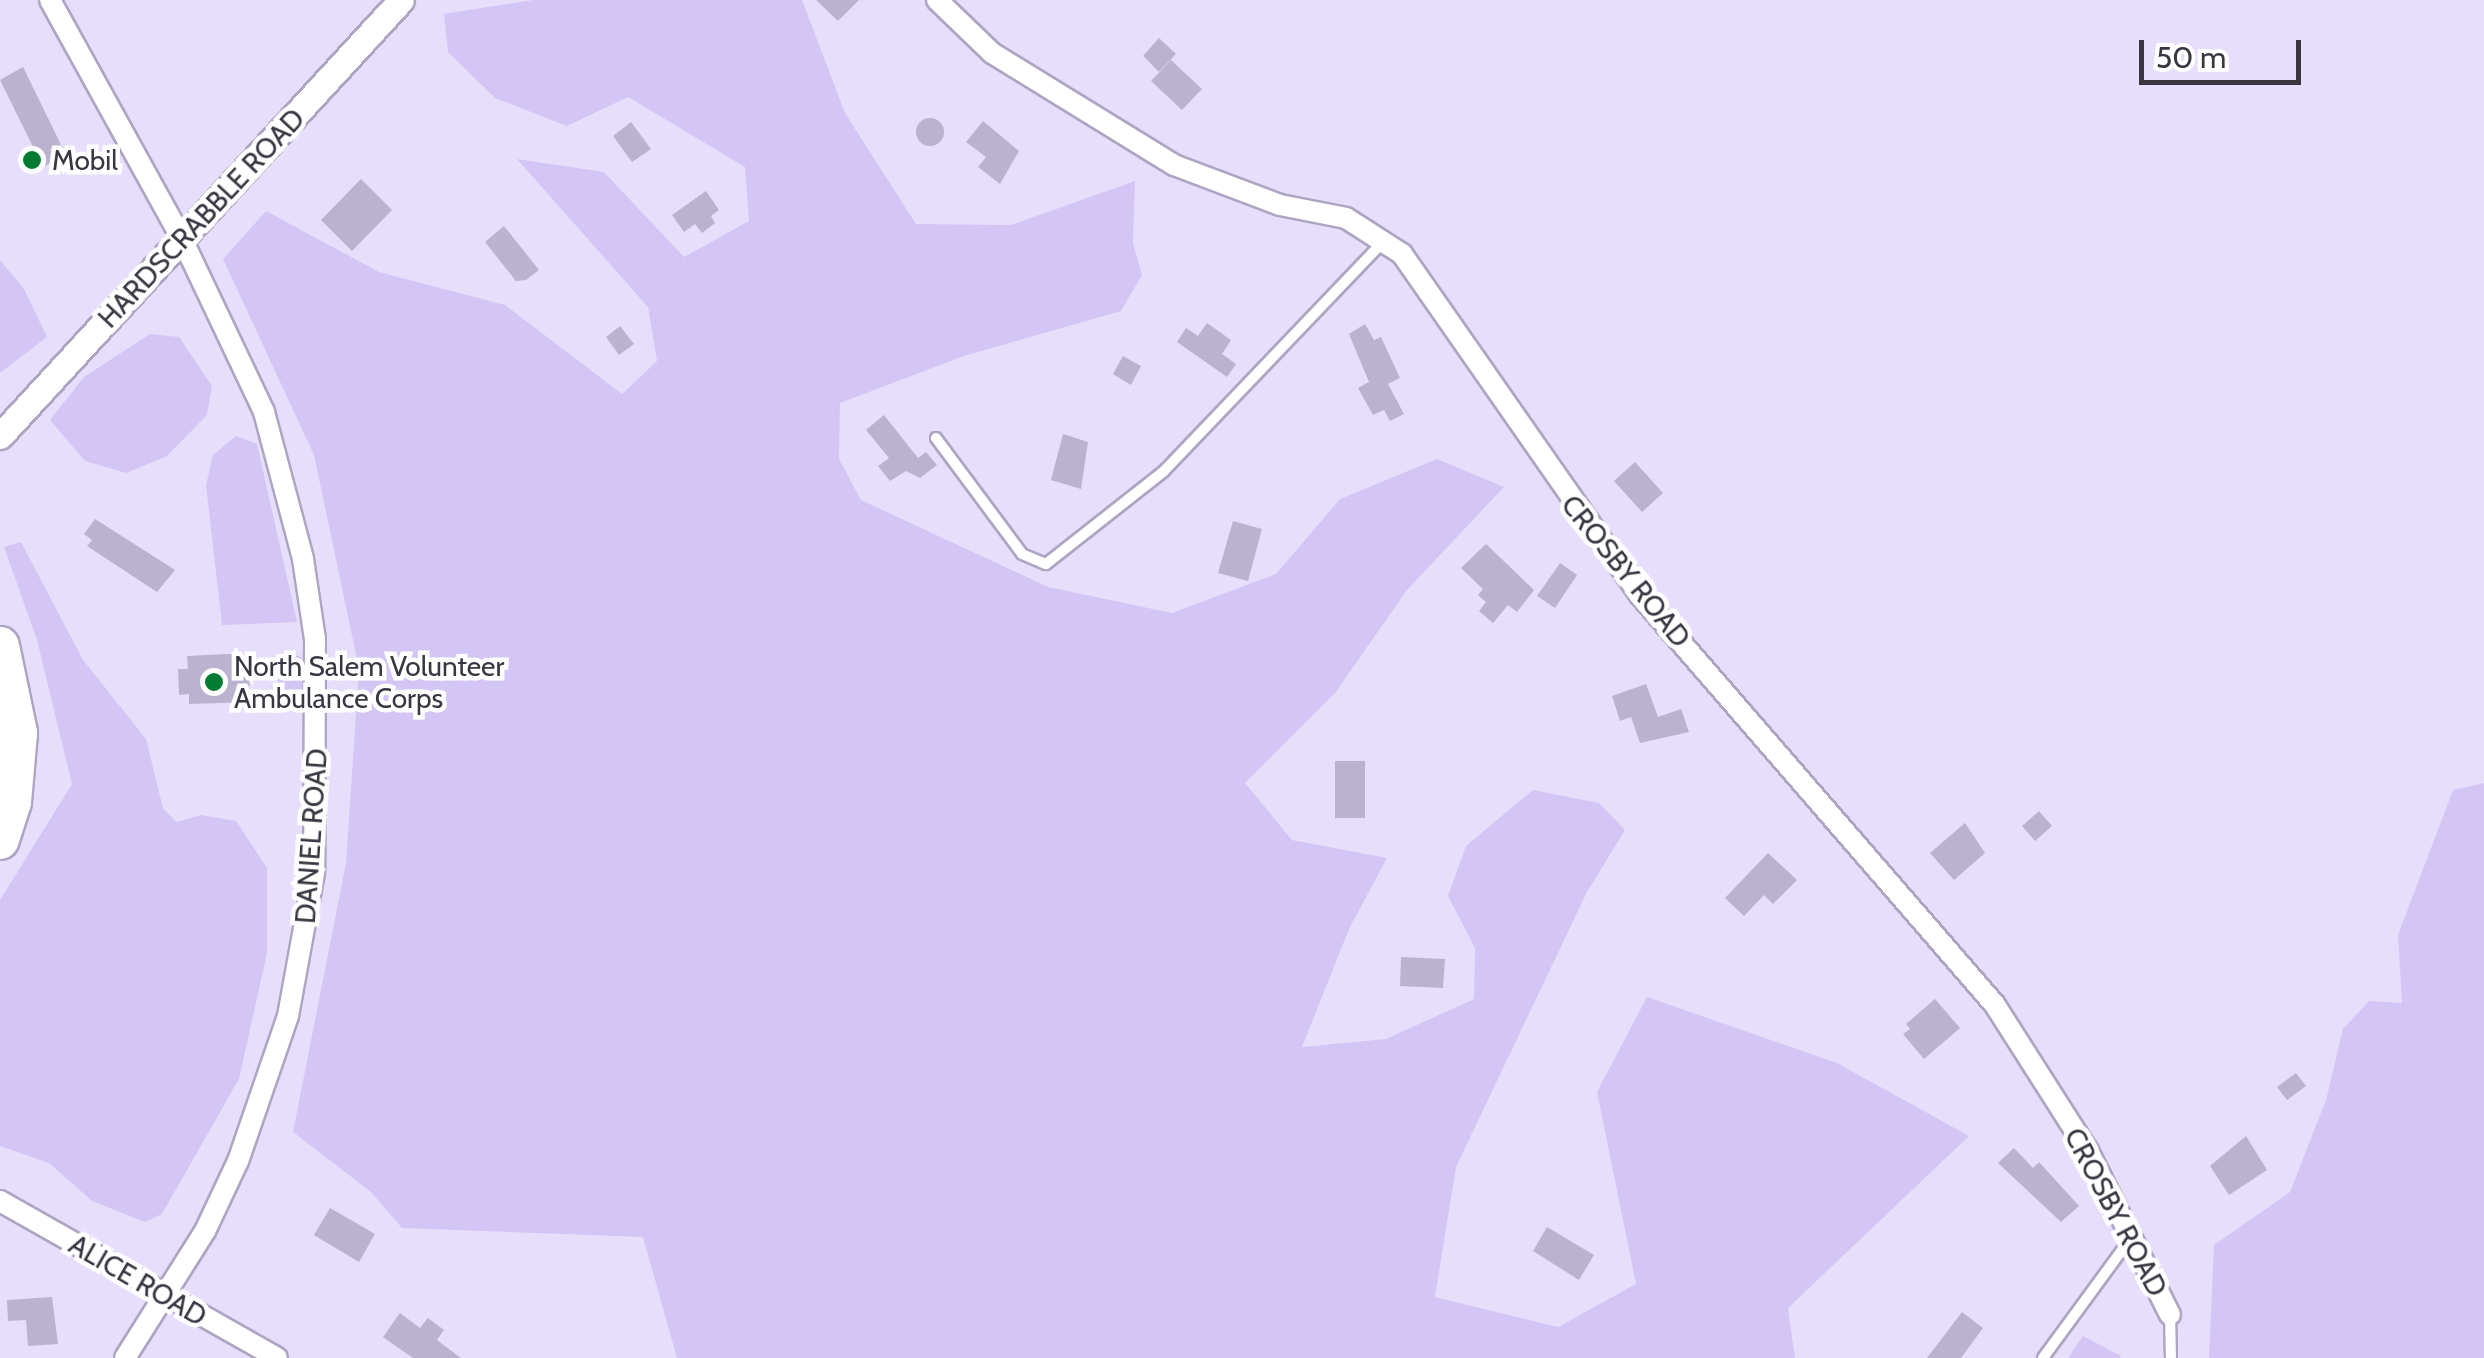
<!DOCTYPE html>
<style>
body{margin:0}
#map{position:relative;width:2484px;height:1358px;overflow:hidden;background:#e7defc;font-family:Cabin,sans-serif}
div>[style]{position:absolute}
.green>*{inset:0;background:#d4c6f4}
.building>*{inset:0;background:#bbb2cf}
.round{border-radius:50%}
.roads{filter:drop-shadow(2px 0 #ada5c1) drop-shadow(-2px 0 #ada5c1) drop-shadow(0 2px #ada5c1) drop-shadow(0 -2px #ada5c1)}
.service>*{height:10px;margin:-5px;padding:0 5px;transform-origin:5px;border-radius:5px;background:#fff}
.minor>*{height:20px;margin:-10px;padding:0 10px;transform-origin:10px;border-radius:10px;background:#fff}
.tertiary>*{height:25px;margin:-12.5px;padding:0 12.5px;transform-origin:12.5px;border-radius:12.5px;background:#fff}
.motorway>*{height:38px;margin:-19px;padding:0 19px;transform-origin:19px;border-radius:19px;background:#fff}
.dots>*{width:28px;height:28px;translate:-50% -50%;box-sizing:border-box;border:5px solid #fff;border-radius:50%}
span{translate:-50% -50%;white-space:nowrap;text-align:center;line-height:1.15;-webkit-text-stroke:9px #fff;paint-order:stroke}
.poi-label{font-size:28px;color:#393541}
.left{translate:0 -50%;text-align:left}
.street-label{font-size:28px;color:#393541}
.scale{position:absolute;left:2139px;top:40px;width:162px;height:45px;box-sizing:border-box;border:5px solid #393541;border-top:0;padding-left:12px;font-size:30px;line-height:35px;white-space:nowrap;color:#393541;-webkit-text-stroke:8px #fff;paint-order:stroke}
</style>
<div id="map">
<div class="green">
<i style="clip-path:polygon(533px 0,802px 0,845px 113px,916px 224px,1011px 225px,1135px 181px,1133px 243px,1142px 275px,1121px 311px,964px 356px,840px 403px,839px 459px,861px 500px,1048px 587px,1172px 613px,1276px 574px,1340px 499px,1437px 459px,1504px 487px,1407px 590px,1335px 693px,1245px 783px,1292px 840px,1387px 858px,1349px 929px,1302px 1047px,1386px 1039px,1474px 999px,1475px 948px,1448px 896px,1466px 846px,1533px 790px,1599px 803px,1625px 830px,1587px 892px,1456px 1167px,1435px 1297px,1558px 1327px,1636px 1284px,1597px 1092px,1647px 997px,1837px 1063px,1969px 1136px,1788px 1308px,1795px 1358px,677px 1358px,643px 1237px,402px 1228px,371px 1192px,293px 1132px,346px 863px,359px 669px,314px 455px,223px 259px,266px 211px,379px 272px,505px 305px,622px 394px,657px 361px,648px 307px,517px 159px,604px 172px,684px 257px,749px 221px,745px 167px,628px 97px,567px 126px,495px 98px,448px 52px,444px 14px)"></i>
<i style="clip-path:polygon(0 260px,24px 289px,47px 337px,0 373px)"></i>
<i style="clip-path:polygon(150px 334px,179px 337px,212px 386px,207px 415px,167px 456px,126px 473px,85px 461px,50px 420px,84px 377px)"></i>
<i style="clip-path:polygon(236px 436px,257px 444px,297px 622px,222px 625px,206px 485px,213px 455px)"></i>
<i style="clip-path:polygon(21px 542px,83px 660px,146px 739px,163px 808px,176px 822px,201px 815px,236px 821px,267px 868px,267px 953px,239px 1079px,162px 1214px,145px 1222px,92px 1201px,49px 1163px,0 1146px,0 900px,72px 784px,37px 640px,4px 547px)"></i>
<i style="clip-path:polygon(288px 652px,301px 657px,306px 697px,296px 703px,279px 694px,276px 668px)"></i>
<i style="clip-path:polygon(2484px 783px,2484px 1358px,2209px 1358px,2214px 1245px,2290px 1192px,2326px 1100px,2343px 1029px,2369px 1001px,2402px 1003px,2398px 935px,2453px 790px)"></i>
<i style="clip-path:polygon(2083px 1336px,2121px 1356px,2120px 1358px,2068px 1358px)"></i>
</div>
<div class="building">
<i style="clip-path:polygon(816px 0,859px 0,838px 21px)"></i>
<i style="clip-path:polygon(1159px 38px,1176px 54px,1159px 72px,1143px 56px)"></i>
<i style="clip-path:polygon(1171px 60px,1202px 89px,1182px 110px,1151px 81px)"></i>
<i style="clip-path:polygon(23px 67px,66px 155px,43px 167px,0 80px)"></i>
<i class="round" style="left:916px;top:118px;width:28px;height:28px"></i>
<i style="clip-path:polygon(983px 121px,1019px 151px,1000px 184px,978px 167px,986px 157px,966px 142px)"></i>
<i style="clip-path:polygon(631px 122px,651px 149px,632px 162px,613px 136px)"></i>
<i style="clip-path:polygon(361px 179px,392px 210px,352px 251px,321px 220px)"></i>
<i style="clip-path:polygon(706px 191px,719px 210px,711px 216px,715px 223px,702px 233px,695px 224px,684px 232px,672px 215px)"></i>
<i style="clip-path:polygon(504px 226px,539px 270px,526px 280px,516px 281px,485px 242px)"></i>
<i style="clip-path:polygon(1207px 323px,1231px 340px,1222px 354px,1236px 364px,1227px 377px,1177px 342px,1186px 328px,1198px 336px)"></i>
<i style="clip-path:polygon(1365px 324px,1374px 340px,1381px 337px,1400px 378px,1388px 384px,1404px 414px,1390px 421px,1384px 410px,1373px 415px,1358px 388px,1369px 382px,1349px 334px)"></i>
<i style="clip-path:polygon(620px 326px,634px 344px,619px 355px,606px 337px)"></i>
<i style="clip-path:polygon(1123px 356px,1141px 366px,1131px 385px,1113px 374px)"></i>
<i style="clip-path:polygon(884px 415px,918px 458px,926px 452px,937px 465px,920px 478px,906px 471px,890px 481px,878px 466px,889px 458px,866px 430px)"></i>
<i style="clip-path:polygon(1063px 434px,1088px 442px,1081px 489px,1051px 480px)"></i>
<i style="clip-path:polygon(1635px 462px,1663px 493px,1642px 512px,1614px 481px)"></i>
<i style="clip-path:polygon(95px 519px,175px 570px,157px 592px,87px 546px,92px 540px,84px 534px)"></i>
<i style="clip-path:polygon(1233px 521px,1262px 529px,1248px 581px,1218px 573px)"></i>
<i style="clip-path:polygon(1486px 544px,1534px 590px,1517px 612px,1508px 605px,1493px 623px,1479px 611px,1486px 602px,1478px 595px,1483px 589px,1461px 568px)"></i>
<i style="clip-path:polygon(1560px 563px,1577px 575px,1555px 608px,1537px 596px)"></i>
<i style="clip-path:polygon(248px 653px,250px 702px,189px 704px,189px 694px,179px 695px,178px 669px,188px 669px,187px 656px)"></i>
<i style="clip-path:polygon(1646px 684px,1658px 717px,1681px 709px,1689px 732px,1640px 743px,1631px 717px,1620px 721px,1612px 696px)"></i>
<i style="clip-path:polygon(1335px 761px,1365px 761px,1365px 818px,1335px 818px)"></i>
<i style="clip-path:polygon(2039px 811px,2052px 826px,2035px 841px,2022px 826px)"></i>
<i style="clip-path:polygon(1965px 823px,1985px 853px,1954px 880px,1930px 853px)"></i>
<i style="clip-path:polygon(1768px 853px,1797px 880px,1773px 904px,1764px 895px,1744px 916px,1725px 898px)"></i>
<i style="clip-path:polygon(1401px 957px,1445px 959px,1443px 988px,1400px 986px)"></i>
<i style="clip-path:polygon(1935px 999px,1960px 1028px,1924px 1059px,1903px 1034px,1910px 1029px,1906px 1024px)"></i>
<i style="clip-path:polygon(2296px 1073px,2306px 1086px,2287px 1100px,2277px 1087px)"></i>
<i style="clip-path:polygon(2246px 1136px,2267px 1170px,2229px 1195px,2210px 1166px)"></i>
<i style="clip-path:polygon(2014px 1148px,2033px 1168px,2039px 1162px,2079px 1206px,2061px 1222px,1998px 1163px)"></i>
<i style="clip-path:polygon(330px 1208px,375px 1234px,359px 1262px,314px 1235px)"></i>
<i style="clip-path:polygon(1547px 1227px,1594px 1255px,1579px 1280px,1533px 1251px)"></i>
<i style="clip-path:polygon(52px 1297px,58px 1344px,28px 1346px,26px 1320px,8px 1321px,7px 1300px)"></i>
<i style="clip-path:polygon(1962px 1312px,1983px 1328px,1961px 1358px,1927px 1358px)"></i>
<i style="clip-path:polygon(400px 1313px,420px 1328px,428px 1318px,444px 1330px,437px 1340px,461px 1358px,413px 1358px,383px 1337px)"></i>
</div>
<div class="roads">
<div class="service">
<i style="left:936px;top:438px;width:144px;rotate:53.4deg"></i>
<i style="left:1022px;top:554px;width:26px;rotate:23deg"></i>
<i style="left:1046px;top:564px;width:150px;rotate:-38.2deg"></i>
<i style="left:1164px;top:471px;width:317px;rotate:-46.3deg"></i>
<i style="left:2170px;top:1315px;width:43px;rotate:88.7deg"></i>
<i style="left:2043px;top:1358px;width:147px;rotate:-53.8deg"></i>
</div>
<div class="minor">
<i style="left:50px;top:0;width:273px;rotate:61.1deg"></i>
<i style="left:182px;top:239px;width:191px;rotate:64.6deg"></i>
<i style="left:264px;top:412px;width:152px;rotate:75.1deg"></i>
<i style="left:303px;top:559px;width:81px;rotate:81.5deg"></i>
<i style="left:315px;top:639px;width:234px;rotate:90.2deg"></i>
<i style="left:314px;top:873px;width:145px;rotate:100.3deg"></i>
<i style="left:288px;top:1016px;width:153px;rotate:109deg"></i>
<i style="left:238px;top:1161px;width:77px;rotate:115.2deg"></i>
<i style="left:205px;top:1231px;width:150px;rotate:122.2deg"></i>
<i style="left:937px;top:0;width:76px;rotate:43.9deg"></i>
<i style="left:992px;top:53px;width:214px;rotate:31.6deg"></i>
<i style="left:1174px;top:165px;width:113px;rotate:20.7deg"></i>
<i style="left:1280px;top:205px;width:67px;rotate:11.1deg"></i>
<i style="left:1346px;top:218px;width:67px;rotate:32.7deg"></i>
<i style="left:1402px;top:254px;width:414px;rotate:55.1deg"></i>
<i style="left:1639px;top:594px;width:544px;rotate:49.1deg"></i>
<i style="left:1995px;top:1005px;width:173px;rotate:57.5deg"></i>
<i style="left:2088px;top:1151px;width:183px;rotate:63.4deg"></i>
<i style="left:0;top:1201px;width:318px;rotate:29.5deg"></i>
</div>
<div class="tertiary">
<i style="left:0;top:436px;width:592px;rotate:-47.39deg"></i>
</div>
<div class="motorway">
<i style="left:0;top:646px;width:89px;rotate:78.3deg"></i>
<i style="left:18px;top:733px;width:69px;rotate:95deg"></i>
<i style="left:12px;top:802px;width:40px;rotate:108deg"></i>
</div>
</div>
<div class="dots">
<i style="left:32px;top:160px;background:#037b32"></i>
<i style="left:214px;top:682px;background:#037b32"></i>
</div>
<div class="poi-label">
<span class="left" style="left:52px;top:160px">Mobil</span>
<span class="left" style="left:234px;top:682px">North Salem Volunteer<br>Ambulance Corps</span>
</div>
<div class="street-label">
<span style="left:201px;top:218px;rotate:-47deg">HARDSCRABBLE ROAD</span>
<span style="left:1626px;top:571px;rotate:51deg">CROSBY ROAD</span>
<span style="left:311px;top:836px;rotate:-86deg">DANIEL ROAD</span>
<span style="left:2116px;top:1212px;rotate:62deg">CROSBY ROAD</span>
<span style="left:138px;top:1280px;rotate:30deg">ALICE ROAD</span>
</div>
<div class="scale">50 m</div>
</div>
